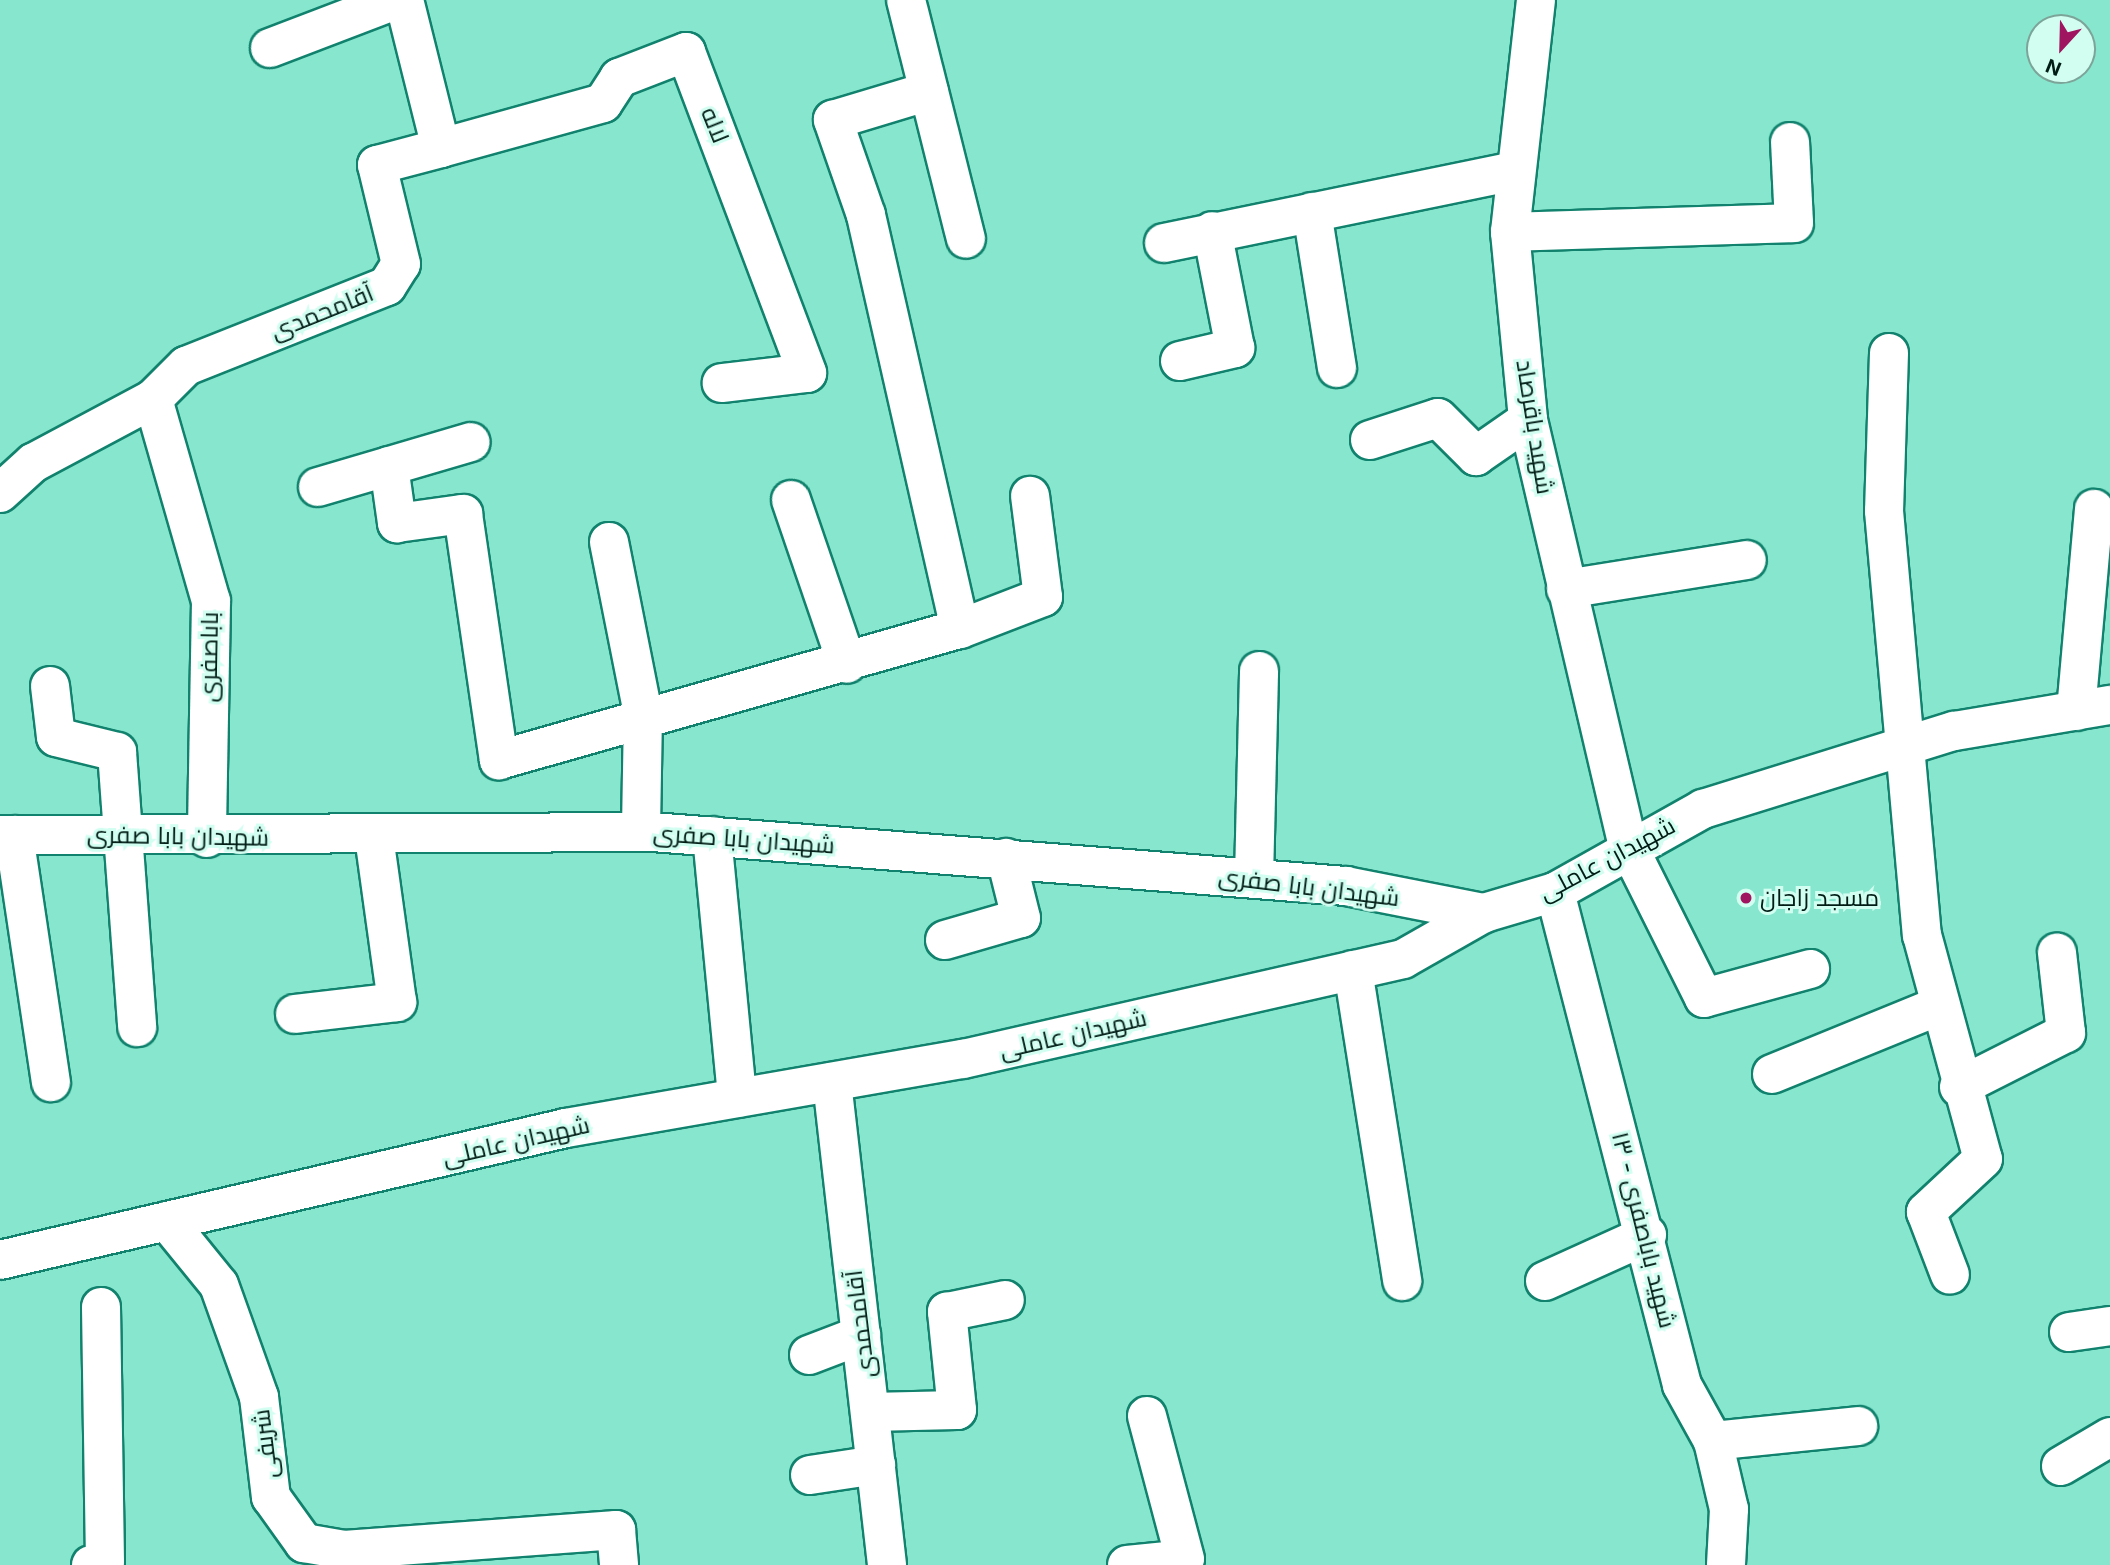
<!DOCTYPE html>
<meta charset="utf-8">
<style>
body{margin:0}
#map{position:relative;width:2110px;height:1565px;overflow:hidden;background:#87e7ce;font-family:Inter,Cairo,sans-serif}
div>[style]{position:absolute}
.roads{filter:drop-shadow(2px 0 #11826d) drop-shadow(-2px 0 #11826d) drop-shadow(0 2px #11826d) drop-shadow(0 -2px #11826d)}
.minor>*{height:38px;margin:-19px;padding:0 19px;transform-origin:19px;border-radius:19px;background:#fff}
.tertiary>*{height:38px;margin:-19px;padding:0 19px;transform-origin:19px;border-radius:19px;background:#fff}
.dots>*{width:19px;height:19px;translate:-50% -50%;box-sizing:border-box;border:4px solid #d1fef1;border-radius:50%}
span{translate:-50% -50%;white-space:nowrap;text-align:center;line-height:1.15;-webkit-text-stroke:6px #d1fef1;paint-order:stroke}
.street-label{font-size:24px;color:#001c15}
.poi-label{font-size:24px;color:#001c15}
.left{translate:0 -50%;text-align:left}
.north{position:absolute;left:2026px;top:14px;width:70px;height:70px;box-sizing:border-box;background:#d1fef1;border:2px solid #7da499;border-radius:50%;rotate:202deg;font-size:19px;font-weight:700;line-height:28px;text-align:center;color:#001c15}
.north::after{content:'';display:block;margin:auto;width:24px;height:32px;background:#a0155f;clip-path:polygon(50% 0,100% 100%,50% 72%,0 100%)}
</style>
<div id="map">
<div class="roads">
<div class="minor">
<i style="left:906px;top:0;width:246px;rotate:75.9deg"></i>
<i style="left:1536px;top:0;width:233px;rotate:96.4deg"></i>
<i style="left:1510px;top:232px;width:189px;rotate:84.5deg"></i>
<i style="left:1528px;top:420px;width:438px;rotate:76.8deg"></i>
<i style="left:1628px;top:846px;width:170px;rotate:63.4deg"></i>
<i style="left:1704px;top:998px;width:110px;rotate:-15.3deg"></i>
<i style="left:270px;top:48px;width:135px;rotate:-20.9deg"></i>
<i style="left:441px;top:148px;width:168px;rotate:-15.5deg"></i>
<i style="left:603px;top:103px;width:30px;rotate:-57deg"></i>
<i style="left:619px;top:78px;width:72px;rotate:-21.2deg"></i>
<i style="left:686px;top:52px;width:343px;rotate:69.3deg"></i>
<i style="left:807px;top:373px;width:86px;rotate:173.3deg"></i>
<i style="left:1312px;top:212px;width:158px;rotate:80.9deg"></i>
<i style="left:1510px;top:232px;width:284px;rotate:-1.8deg"></i>
<i style="left:1794px;top:223px;width:81px;rotate:-92.8deg"></i>
<i style="left:1164px;top:243px;width:358px;rotate:-11.6deg"></i>
<i style="left:1889px;top:353px;width:158px;rotate:91.8deg"></i>
<i style="left:1884px;top:511px;width:426px;rotate:84.9deg"></i>
<i style="left:1922px;top:935px;width:232px;rotate:74.8deg"></i>
<i style="left:1983px;top:1159px;width:78px;rotate:137.1deg"></i>
<i style="left:1926px;top:1212px;width:67px;rotate:69.1deg"></i>
<i style="left:1180px;top:361px;width:57px;rotate:-13.3deg"></i>
<i style="left:1235px;top:348px;width:119px;rotate:-101.1deg"></i>
<i style="left:153px;top:399px;width:210px;rotate:74deg"></i>
<i style="left:211px;top:601px;width:237px;rotate:91deg"></i>
<i style="left:1370px;top:440px;width:71px;rotate:-17.9deg"></i>
<i style="left:1438px;top:418px;width:54px;rotate:45deg"></i>
<i style="left:1476px;top:456px;width:63px;rotate:-34.7deg"></i>
<i style="left:389px;top:466px;width:58px;rotate:82deg"></i>
<i style="left:397px;top:523px;width:67px;rotate:-7.8deg"></i>
<i style="left:463px;top:514px;width:249px;rotate:81.7deg"></i>
<i style="left:499px;top:760px;width:479px;rotate:-15.9deg"></i>
<i style="left:960px;top:629px;width:425px;rotate:-102.8deg"></i>
<i style="left:866px;top:215px;width:101px;rotate:-109.2deg"></i>
<i style="left:833px;top:120px;width:100px;rotate:-16.8deg"></i>
<i style="left:318px;top:487px;width:159px;rotate:-16.4deg"></i>
<i style="left:0;top:493px;width:45px;rotate:-42.3deg"></i>
<i style="left:33px;top:463px;width:136px;rotate:-28.1deg"></i>
<i style="left:153px;top:399px;width:47px;rotate:-45deg"></i>
<i style="left:186px;top:366px;width:216px;rotate:-21.7deg"></i>
<i style="left:387px;top:286px;width:26px;rotate:-58deg"></i>
<i style="left:401px;top:264px;width:102px;rotate:-103.6deg"></i>
<i style="left:377px;top:165px;width:66px;rotate:-14.9deg"></i>
<i style="left:441px;top:148px;width:153px;rotate:-104deg"></i>
<i style="left:791px;top:500px;width:173px;rotate:71.1deg"></i>
<i style="left:609px;top:542px;width:175px;rotate:78.8deg"></i>
<i style="left:643px;top:714px;width:118px;rotate:91deg"></i>
<i style="left:1566px;top:589px;width:183px;rotate:-9.1deg"></i>
<i style="left:960px;top:629px;width:89px;rotate:-21.1deg"></i>
<i style="left:1043px;top:597px;width:102px;rotate:-97.3deg"></i>
<i style="left:50px;top:686px;width:51px;rotate:83.3deg"></i>
<i style="left:56px;top:737px;width:63px;rotate:13.8deg"></i>
<i style="left:117px;top:752px;width:276px;rotate:85.8deg"></i>
<i style="left:2076px;top:711px;width:203px;rotate:-84.9deg"></i>
<i style="left:14px;top:835px;width:250px;rotate:81.5deg"></i>
<i style="left:712px;top:836px;width:263px;rotate:84.5deg"></i>
<i style="left:1254px;top:878px;width:207px;rotate:-88.6deg"></i>
<i style="left:1555px;top:892px;width:509px;rotate:75.55deg"></i>
<i style="left:1682px;top:1385px;width:64px;rotate:61deg"></i>
<i style="left:1713px;top:1441px;width:70px;rotate:76.8deg"></i>
<i style="left:1729px;top:1509px;width:56px;rotate:93.1deg"></i>
<i style="left:945px;top:940px;width:79px;rotate:-16.1deg"></i>
<i style="left:1021px;top:918px;width:62px;rotate:-104deg"></i>
<i style="left:1353px;top:970px;width:315px;rotate:81deg"></i>
<i style="left:295px;top:1014px;width:103px;rotate:-6.7deg"></i>
<i style="left:397px;top:1002px;width:168px;rotate:-97.9deg"></i>
<i style="left:1772px;top:1074px;width:180px;rotate:-22.2deg"></i>
<i style="left:832px;top:1082px;width:486px;rotate:83.5deg"></i>
<i style="left:1959px;top:1087px;width:120px;rotate:-26.8deg"></i>
<i style="left:2066px;top:1033px;width:81px;rotate:-96.4deg"></i>
<i style="left:167px;top:1221px;width:82px;rotate:50.9deg"></i>
<i style="left:219px;top:1285px;width:119px;rotate:70.3deg"></i>
<i style="left:259px;top:1397px;width:101px;rotate:83.2deg"></i>
<i style="left:271px;top:1497px;width:57px;rotate:54.3deg"></i>
<i style="left:304px;top:1543px;width:41px;rotate:9.9deg"></i>
<i style="left:344px;top:1550px;width:273px;rotate:-4.2deg"></i>
<i style="left:616px;top:1530px;width:35px;rotate:85deg"></i>
<i style="left:1545px;top:1281px;width:112px;rotate:-24.3deg"></i>
<i style="left:2069px;top:1332px;width:41px;rotate:-8.3deg"></i>
<i style="left:809px;top:1355px;width:56px;rotate:-21deg"></i>
<i style="left:870px;top:1412px;width:87px;rotate:-1.3deg"></i>
<i style="left:957px;top:1410px;width:99px;rotate:-95.8deg"></i>
<i style="left:947px;top:1312px;width:59px;rotate:-11.7deg"></i>
<i style="left:1713px;top:1441px;width:146px;rotate:-5.9deg"></i>
<i style="left:2061px;top:1466px;width:57px;rotate:-30.6deg"></i>
<i style="left:810px;top:1475px;width:67px;rotate:-8.6deg"></i>
<i style="left:91px;top:1565px;width:14px;rotate:-12deg"></i>
<i style="left:105px;top:1562px;width:255px;rotate:-90.9deg"></i>
<i style="left:1127px;top:1565px;width:58px;rotate:-5.9deg"></i>
<i style="left:1185px;top:1559px;width:148px;rotate:-104.9deg"></i>
</div>
<div class="tertiary">
<i style="left:0;top:835px;width:652px;rotate:-0.26deg"></i>
<i style="left:652px;top:832px;width:696px;rotate:4.45deg"></i>
<i style="left:1346px;top:886px;width:141px;rotate:11.1deg"></i>
<i style="left:0;top:1260px;width:581px;rotate:-13.13deg"></i>
<i style="left:566px;top:1128px;width:403px;rotate:-9.9deg"></i>
<i style="left:963px;top:1059px;width:451px;rotate:-12.8deg"></i>
<i style="left:1403px;top:959px;width:93px;rotate:-29.6deg"></i>
<i style="left:1484px;top:913px;width:74px;rotate:-16.5deg"></i>
<i style="left:1555px;top:892px;width:170px;rotate:-29.3deg"></i>
<i style="left:1703px;top:809px;width:263px;rotate:-17.3deg"></i>
<i style="left:1954px;top:731px;width:158px;rotate:-9.5deg"></i>
</div>
</div>
<div class="dots">
<i style="left:1746px;top:898px;background:#a0155f"></i>
</div>
<div class="street-label">
<span style="left:715px;top:125px;rotate:68deg">لاله</span>
<span style="left:322px;top:312px;rotate:-22deg">آقامحمدی</span>
<span style="left:1535px;top:427px;rotate:81deg">شهید باقرصاد</span>
<span style="left:209px;top:657px;rotate:-89deg">باباصفری</span>
<span style="left:178px;top:836px;rotate:1deg">شهیدان بابا صفری</span>
<span style="left:744px;top:839px;rotate:4deg">شهیدان بابا صفری</span>
<span style="left:1607px;top:859px;rotate:-28deg">شهیدان عاملی</span>
<span style="left:1309px;top:887px;rotate:7deg">شهیدان بابا صفری</span>
<span style="left:1073px;top:1034px;rotate:-13deg">شهیدان عاملی</span>
<span style="left:516px;top:1141px;rotate:-13deg">شهیدان عاملی</span>
<span style="left:1644px;top:1230px;rotate:76deg">شهید باباصفری - ۱۳</span>
<span style="left:860px;top:1324px;rotate:-97deg">آقامحمدی</span>
<span style="left:265px;top:1444px;rotate:-97deg">شریفی</span>
</div>
<div class="poi-label">
<span class="left" style="left:1760px;top:898px">مسجد زاجان</span>
</div>
<div class="north">N</div>
</div>
